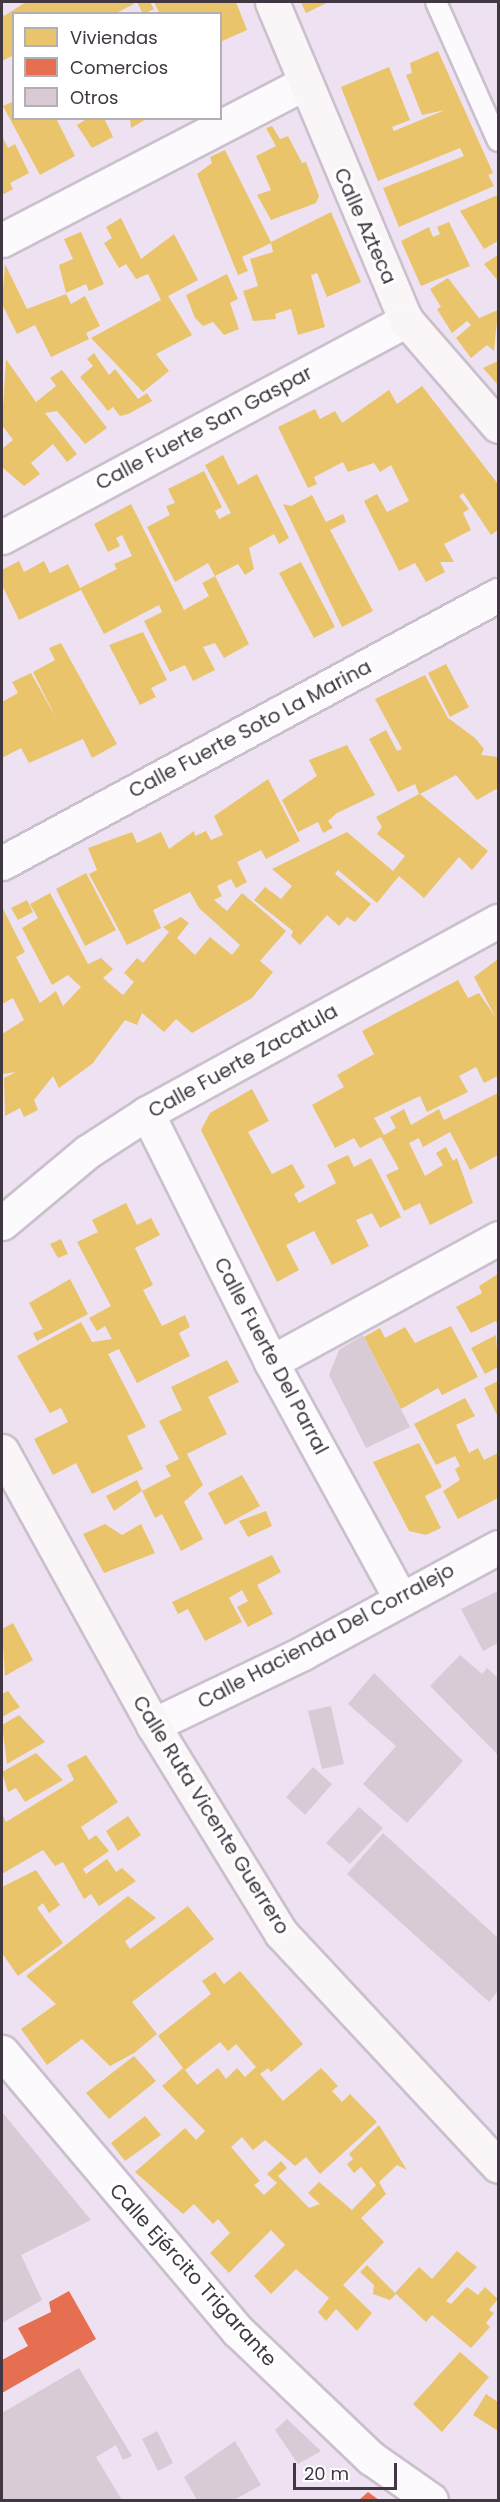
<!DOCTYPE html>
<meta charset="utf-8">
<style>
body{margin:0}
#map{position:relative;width:500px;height:2502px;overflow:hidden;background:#eee1f2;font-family:Poppins,sans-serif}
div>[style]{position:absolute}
.homes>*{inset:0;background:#e9c46a}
.shops>*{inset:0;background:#e76f51}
.building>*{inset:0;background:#d8cbd6}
.roads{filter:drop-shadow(2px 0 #cac0cd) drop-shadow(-2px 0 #cac0cd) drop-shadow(0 2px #cac0cd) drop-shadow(0 -2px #cac0cd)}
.lane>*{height:20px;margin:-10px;padding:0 10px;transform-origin:10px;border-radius:10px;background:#fcfafd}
.street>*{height:33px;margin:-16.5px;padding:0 16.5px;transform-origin:16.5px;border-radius:16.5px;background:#fcfafd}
.secondary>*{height:33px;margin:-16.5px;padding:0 16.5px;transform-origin:16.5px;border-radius:16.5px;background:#faf6f8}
span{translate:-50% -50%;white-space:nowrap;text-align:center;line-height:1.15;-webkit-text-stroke:6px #fff;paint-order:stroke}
.street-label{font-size:20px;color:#403742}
.frame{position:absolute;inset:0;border:3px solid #403742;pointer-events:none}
.legend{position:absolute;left:12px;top:12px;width:210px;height:108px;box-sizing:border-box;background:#fff;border:2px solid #b3afb3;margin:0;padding:8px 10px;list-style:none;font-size:18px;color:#403742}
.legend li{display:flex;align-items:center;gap:12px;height:30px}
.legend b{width:30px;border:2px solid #b3afb3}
.scale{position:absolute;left:293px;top:2463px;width:104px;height:27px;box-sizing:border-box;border:3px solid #403742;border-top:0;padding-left:8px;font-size:18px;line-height:21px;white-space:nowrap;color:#403742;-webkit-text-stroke:4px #fff;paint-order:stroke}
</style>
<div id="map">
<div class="homes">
<i style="clip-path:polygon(26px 2px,132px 2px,134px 4px,114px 14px,14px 14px,14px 55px,2px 61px,2px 11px,4px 16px)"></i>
<i style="clip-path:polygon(137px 2px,150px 2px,154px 9px,143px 14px)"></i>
<i style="clip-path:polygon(154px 2px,236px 2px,247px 30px,220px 42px,220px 14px,160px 14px)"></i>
<i style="clip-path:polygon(301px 2px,329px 2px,306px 13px)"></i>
<i style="clip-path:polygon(438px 51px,493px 173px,488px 175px,494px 186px,399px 227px,383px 188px,464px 156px,460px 148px,378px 181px,341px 87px,389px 67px,410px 120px,392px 127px,394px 131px,445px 110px,422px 115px,406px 75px,412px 73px,410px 63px)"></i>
<i style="clip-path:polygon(14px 101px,14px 118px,56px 118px,75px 156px,40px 175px,3px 106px)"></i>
<i style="clip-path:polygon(88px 118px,104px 118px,113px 137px,92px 148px,77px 125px)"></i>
<i style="clip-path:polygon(130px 118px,148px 118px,131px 128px)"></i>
<i style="clip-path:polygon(272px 126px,280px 139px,288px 136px,302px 163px,306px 162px,319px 196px,316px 203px,271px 220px,257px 195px,271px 190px,256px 156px,276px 146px,266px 128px)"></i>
<i style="clip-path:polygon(2px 136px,8px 148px,15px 144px,29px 173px,10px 183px,13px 189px,2px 195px)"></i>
<i style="clip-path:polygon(225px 150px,271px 242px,331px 212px,361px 282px,327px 297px,317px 273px,311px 275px,325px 327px,298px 335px,291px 309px,275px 314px,276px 319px,253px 321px,243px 291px,258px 286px,250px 259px,273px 252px,271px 243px,242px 257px,248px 271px,238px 275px,197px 174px,212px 163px,210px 157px)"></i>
<i style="clip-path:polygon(498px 195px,498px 241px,484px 249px,460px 211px)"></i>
<i style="clip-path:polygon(121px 218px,141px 259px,174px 234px,198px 280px,168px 296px,192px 335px,156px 354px,169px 371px,143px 392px,91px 338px,161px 300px,148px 274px,136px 279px,126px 264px,119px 268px,104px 243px,112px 238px,106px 227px)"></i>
<i style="clip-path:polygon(449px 222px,470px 266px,421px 286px,401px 241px,429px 227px,433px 237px,440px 234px,437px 227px)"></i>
<i style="clip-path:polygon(81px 232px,104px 284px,89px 291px,86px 284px,66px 293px,59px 265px,73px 259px,64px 239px)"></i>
<i style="clip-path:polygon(498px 255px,498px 281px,484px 264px)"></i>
<i style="clip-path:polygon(5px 264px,27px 309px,66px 294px,71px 304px,85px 296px,100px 326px,86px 333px,89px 339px,51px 357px,35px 325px,17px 334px,2px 304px)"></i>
<i style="clip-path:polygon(227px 274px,238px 299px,230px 303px,239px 329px,224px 335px,213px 322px,203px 326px,195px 318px,186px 295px)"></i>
<i style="clip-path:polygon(448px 278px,479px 318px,498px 310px,494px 351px,487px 345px,471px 358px,456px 338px,471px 325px,467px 321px,452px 333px,437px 309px,441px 307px,430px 289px)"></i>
<i style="clip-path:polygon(94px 353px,109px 375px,115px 369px,138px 399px,147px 393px,152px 401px,128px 414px,120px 416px,113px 407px,108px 411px,80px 377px,93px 366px,87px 359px)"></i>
<i style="clip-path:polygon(6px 359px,36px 402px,56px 386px,50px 378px,62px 370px,107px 428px,85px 444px,57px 411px,45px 413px,77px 454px,67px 462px,53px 444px,31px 463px,40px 474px,24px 486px,2px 467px,2px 449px,13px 440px,2px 425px)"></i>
<i style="clip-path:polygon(498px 361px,498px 385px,483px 368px)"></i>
<i style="clip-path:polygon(422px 386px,498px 484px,498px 530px,491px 535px,463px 493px,459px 496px,469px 509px,463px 513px,471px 530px,444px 544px,454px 562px,440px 562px,445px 572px,426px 582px,415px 563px,399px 571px,364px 501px,377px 494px,387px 512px,409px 501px,391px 465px,380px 472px,374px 463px,348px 472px,343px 462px,314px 477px,317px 484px,308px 488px,278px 427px,315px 409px,320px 419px,335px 411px,342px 423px,389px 390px,397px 404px)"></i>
<i style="clip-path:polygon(223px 455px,238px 485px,257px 474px,289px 538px,279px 544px,274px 534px,249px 548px,254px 569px,245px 575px,238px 564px,215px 576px,208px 563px,175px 582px,147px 527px,170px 515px,166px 506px,175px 503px,168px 489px,204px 471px,222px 507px,215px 511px,219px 519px,231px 513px,205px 465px)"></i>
<i style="clip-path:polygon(312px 495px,326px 522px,343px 514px,346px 522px,330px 530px,373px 611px,342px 627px,283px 504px,291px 506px)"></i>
<i style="clip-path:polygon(131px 504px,184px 610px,209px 596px,202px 583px,215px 576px,249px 644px,224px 658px,215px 643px,203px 647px,215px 670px,193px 681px,185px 665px,170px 672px,144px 621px,162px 612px,159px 605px,104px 634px,81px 590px,19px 620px,2px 585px,2px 570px,19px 561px,24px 572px,44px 561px,50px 573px,68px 564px,80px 588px,117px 569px,114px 564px,132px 556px,122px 535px,116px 538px,120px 546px,108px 552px,94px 524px)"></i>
<i style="clip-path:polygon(301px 562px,335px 627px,314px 638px,279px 573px)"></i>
<i style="clip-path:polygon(143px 632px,167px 680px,151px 688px,156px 697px,140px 705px,109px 645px)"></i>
<i style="clip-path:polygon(61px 643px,117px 744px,92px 758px,83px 739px,29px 763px,21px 748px,2px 758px,2px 702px,18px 693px,12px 682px,31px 673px,56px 718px,33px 672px,55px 660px,49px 648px)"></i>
<i style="clip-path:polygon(446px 664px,469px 707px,450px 717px,428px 673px)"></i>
<i style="clip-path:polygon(425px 675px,448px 718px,475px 738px,484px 749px,481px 755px,498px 757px,498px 788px,477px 800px,456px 775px,420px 794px,488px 851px,472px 870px,459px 857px,424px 898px,399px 876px,377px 903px,338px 870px,335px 874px,371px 904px,355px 922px,347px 917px,339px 926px,327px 915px,300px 945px,291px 936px,293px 931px,254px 900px,265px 887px,281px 899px,292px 886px,272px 869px,347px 832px,393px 871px,405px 856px,377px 834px,382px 827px,376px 817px,419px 794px,415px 784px,398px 792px,369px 739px,386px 730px,397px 751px,402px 749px,375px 699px)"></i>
<i style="clip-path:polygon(347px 745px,375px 795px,337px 813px,328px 821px,333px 828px,323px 833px,318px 822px,298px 832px,282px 800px,317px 776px,309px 760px)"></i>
<i style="clip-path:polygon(268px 779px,300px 841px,266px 859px,261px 850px,237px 862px,247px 882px,236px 888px,231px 879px,217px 886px,222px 896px,214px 900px,227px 911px,242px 893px,286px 931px,260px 961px,273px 972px,252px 998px,192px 1033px,176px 1019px,164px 1032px,142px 1013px,137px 1025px,125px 1020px,92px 1064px,59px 1088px,53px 1076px,34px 1100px,38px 1110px,24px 1117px,20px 1108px,5px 1116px,4px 1078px,16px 1072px,2px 1074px,2px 1034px,24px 1020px,13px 998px,2px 1004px,2px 907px,25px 952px,16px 957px,40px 1003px,56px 991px,63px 1006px,81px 987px,68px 975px,52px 985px,22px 928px,38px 918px,30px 904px,50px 893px,88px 964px,101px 958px,113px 969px,103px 978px,123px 995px,134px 982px,124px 973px,137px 958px,143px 963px,169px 932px,163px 927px,181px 917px,189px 923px,177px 938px,195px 955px,210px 937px,232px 955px,240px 945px,199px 908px,190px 892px,153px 910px,161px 928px,127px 945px,89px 874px,97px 870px,88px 848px,132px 832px,137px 843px,161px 832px,169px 849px,194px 831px,195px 836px,206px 831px,211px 840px,223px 835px,214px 816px)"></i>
<i style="clip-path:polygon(86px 873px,116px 930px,85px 946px,56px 889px)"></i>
<i style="clip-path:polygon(27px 900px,33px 912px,18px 920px,11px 908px)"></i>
<i style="clip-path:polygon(498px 959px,498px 1076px,484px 1083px,476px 1067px,459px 1076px,468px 1092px,427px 1112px,420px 1096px,374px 1118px,384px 1135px,396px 1128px,390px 1117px,404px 1109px,411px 1125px,439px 1109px,444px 1120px,498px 1093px,498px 1155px,470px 1170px,450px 1132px,423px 1147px,419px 1138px,409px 1143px,425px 1176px,443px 1165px,436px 1153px,446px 1147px,453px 1161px,457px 1158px,473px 1203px,430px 1225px,420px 1203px,404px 1211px,386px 1175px,399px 1169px,381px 1137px,360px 1148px,354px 1138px,335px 1148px,312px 1105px,344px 1087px,337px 1075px,374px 1054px,362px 1031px,458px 980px,468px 998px,479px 993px,496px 1018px,474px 977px)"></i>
<i style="clip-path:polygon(252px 1089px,269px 1121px,248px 1132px,272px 1174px,292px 1164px,305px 1187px,294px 1194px,299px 1203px,336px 1183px,327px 1165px,348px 1155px,354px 1167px,371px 1158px,401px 1217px,380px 1228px,372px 1213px,356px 1220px,369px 1246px,332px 1265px,314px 1231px,286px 1245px,299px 1270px,277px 1282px,201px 1130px,210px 1113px)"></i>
<i style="clip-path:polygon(126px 1203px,137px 1225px,151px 1218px,160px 1235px,135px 1248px,153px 1285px,143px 1290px,162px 1326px,185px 1315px,190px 1327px,179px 1333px,190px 1356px,137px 1383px,119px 1349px,108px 1354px,146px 1427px,127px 1436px,143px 1469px,92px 1494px,76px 1463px,53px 1475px,34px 1439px,68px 1422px,61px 1408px,50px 1413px,17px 1356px,81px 1322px,92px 1342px,112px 1339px,105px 1326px,97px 1331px,89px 1318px,111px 1306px,77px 1242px,98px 1232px,92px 1220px)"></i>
<i style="clip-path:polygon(61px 1239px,68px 1254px,58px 1258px,50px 1244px)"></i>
<i style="clip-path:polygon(498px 1274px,498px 1326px,496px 1321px,471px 1333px,456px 1307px,482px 1293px,479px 1286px)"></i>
<i style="clip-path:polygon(70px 1279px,88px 1314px,37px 1341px,33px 1333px,43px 1329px,29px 1303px)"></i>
<i style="clip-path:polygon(451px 1326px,478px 1377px,442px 1395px,438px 1388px,401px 1409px,364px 1337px,380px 1328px,385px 1338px,405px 1327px,415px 1343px)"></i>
<i style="clip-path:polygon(496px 1335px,498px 1367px,485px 1374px,471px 1348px)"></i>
<i style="clip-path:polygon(227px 1360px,239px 1382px,208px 1397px,227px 1434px,187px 1454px,203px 1485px,184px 1502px,203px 1539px,181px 1551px,162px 1514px,155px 1518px,142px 1491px,171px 1476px,165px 1466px,179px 1459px,159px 1421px,182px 1410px,171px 1387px)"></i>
<i style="clip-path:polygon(498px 1381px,498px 1417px,484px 1388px)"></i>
<i style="clip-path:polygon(465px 1398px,475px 1416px,456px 1425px,469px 1453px,478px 1448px,484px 1460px,498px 1453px,498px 1498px,458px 1519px,443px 1491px,460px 1480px,455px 1469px,460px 1466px,455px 1456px,436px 1465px,414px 1424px)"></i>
<i style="clip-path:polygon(419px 1443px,442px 1487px,425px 1496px,441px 1528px,426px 1535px,409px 1531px,373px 1462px)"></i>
<i style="clip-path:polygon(242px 1475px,260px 1506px,225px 1525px,208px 1493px)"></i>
<i style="clip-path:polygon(137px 1480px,142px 1491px,114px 1511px,106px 1496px)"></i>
<i style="clip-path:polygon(266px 1511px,272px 1526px,248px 1537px,239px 1521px)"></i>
<i style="clip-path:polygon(105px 1524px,122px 1535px,141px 1524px,155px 1553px,104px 1573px,83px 1534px)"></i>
<i style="clip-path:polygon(272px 1555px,281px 1572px,257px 1585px,273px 1614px,248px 1627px,237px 1607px,248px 1601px,242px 1590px,229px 1598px,242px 1622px,205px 1641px,188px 1609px,178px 1614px,172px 1602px)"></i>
<i style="clip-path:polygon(13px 1623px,33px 1660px,5px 1676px,2px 1629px)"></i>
<i style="clip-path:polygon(8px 1691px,20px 1707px,2px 1717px,2px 1694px)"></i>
<i style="clip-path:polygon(19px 1715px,45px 1742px,7px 1764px,2px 1725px)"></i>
<i style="clip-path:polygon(36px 1753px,63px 1780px,25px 1802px,16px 1788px,8px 1792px,2px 1772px)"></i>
<i style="clip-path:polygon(86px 1755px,118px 1802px,81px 1827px,89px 1840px,96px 1835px,109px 1851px,83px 1869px,86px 1874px,107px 1859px,116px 1872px,122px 1868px,136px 1881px,99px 1906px,91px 1894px,84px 1899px,63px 1862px,55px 1866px,43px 1850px,2px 1874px,2px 1814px,6px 1822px,74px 1780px,67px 1765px)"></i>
<i style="clip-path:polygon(128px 1816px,141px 1835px,118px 1851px,106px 1831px)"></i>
<i style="clip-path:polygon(36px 1870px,60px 1905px,49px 1913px,43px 1903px,37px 1908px,63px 1943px,18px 1976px,2px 1953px,2px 1887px)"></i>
<i style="clip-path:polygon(128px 1896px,156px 1918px,125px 1941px,130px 1949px,188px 1906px,214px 1939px,132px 2002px,157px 2034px,134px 2053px,110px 2066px,82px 2039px,47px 2065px,21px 2029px,56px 2004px,26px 1976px)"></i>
<i style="clip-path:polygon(evenodd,240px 1971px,303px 2044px,271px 2072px,268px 2068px,260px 2074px,283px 2101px,321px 2068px,338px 2086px,332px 2091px,342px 2102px,350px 2094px,377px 2122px,320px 2174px,306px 2157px,295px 2166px,265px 2140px,253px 2150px,242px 2137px,231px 2147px,260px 2181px,254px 2185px,264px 2195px,277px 2183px,267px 2174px,281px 2161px,287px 2168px,278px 2176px,309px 2208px,320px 2204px,308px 2193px,319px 2182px,352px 2210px,376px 2185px,361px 2167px,354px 2173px,347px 2164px,353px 2159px,349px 2154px,379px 2125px,407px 2170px,397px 2165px,379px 2182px,386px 2194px,361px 2218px,384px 2242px,343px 2285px,372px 2313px,357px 2331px,336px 2309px,326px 2321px,318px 2312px,329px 2298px,296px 2269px,271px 2294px,254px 2276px,285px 2245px,271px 2230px,229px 2273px,210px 2253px,230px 2233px,218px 2219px,213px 2224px,194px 2204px,183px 2214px,135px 2172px,185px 2128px,196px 2140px,205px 2131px,162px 2086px,183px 2068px,158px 2036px,211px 1994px,202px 1981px,215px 1972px,224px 1984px,240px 1971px,220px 2042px,228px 2051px,236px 2044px,256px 2067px,245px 2077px,237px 2068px,226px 2079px,218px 2068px,197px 2085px,185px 2070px,220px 2042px)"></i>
<i style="clip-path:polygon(134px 2056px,156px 2081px,109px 2119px,86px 2093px)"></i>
<i style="clip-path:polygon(145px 2116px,161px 2135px,125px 2161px,111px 2143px)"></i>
<i style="clip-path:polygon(457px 2251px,477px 2267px,446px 2301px,451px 2304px,467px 2287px,478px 2295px,485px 2287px,498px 2299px,489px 2310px,494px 2313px,486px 2323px,490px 2327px,471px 2348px,432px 2315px,426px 2322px,395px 2293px,419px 2267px,432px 2279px)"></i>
<i style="clip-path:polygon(367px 2265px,396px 2294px,390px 2300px,373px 2294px,374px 2285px,360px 2272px)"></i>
<i style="clip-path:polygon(460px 2352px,489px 2377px,442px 2432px,413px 2404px)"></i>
<i style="clip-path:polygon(486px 2394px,498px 2402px,498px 2431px,473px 2415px)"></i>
</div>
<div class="shops">
<i style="clip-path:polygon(69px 2291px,96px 2339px,2px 2393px,2px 2360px,28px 2346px,18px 2328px,51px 2312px,49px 2302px)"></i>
<i style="clip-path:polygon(368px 2492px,379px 2500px,359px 2500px)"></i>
</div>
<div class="building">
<i style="clip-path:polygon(363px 1335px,410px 1427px,366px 1448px,329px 1375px,339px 1350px)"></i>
<i style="clip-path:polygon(498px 1591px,498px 1643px,483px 1651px,461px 1609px)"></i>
<i style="clip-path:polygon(460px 1655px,482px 1674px,487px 1668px,498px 1678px,498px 1755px,430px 1686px)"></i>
<i style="clip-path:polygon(374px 1673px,463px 1761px,407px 1823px,363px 1784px,396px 1746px,348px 1704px)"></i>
<i style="clip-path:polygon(331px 1706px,344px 1764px,322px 1769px,308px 1711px)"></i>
<i style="clip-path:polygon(313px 1767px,332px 1784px,305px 1815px,286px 1797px)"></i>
<i style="clip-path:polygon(359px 1807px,383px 1828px,350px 1864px,326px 1843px)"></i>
<i style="clip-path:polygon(383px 1833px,498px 1938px,498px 1991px,489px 2002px,347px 1874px)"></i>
<i style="clip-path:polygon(2px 2112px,91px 2220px,21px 2255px,42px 2300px,2px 2323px)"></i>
<i style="clip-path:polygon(79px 2368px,132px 2456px,123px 2460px,116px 2445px,96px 2457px,122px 2500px,2px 2500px,2px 2413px)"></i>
<i style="clip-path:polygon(287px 2419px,321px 2451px,298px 2464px,275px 2430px)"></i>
<i style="clip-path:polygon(157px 2431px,173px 2463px,158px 2471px,142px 2439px)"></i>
<i style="clip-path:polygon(235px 2441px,261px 2485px,234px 2500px,197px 2500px,184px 2477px)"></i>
</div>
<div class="roads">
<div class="lane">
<i style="left:436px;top:2px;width:152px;rotate:66deg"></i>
</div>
<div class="street">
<i style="left:2px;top:240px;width:339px;rotate:-27.4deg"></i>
<i style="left:2px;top:537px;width:459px;rotate:-28.2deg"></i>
<i style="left:2px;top:863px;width:564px;rotate:-28.38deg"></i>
<i style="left:147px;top:1113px;width:278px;rotate:63.5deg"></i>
<i style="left:271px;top:1362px;width:267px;rotate:61.3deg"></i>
<i style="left:2px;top:1223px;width:111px;rotate:-39.9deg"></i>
<i style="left:87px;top:1152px;width:72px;rotate:-33deg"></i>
<i style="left:147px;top:1113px;width:400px;rotate:-28.7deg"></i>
<i style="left:271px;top:1362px;width:259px;rotate:-28.6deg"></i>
<i style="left:153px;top:1725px;width:166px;rotate:-25.6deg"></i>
<i style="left:303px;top:1653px;width:222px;rotate:-28.5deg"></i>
<i style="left:2px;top:2052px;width:365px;rotate:49.8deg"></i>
<i style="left:238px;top:2331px;width:184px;rotate:43.7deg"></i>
<i style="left:371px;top:2458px;width:73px;rotate:35deg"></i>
</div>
<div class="secondary">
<i style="left:272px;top:2px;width:345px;rotate:67.2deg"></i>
<i style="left:406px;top:320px;width:140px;rotate:49deg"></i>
<i style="left:2px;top:1451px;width:313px;rotate:61.1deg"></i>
<i style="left:153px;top:1725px;width:244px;rotate:58.4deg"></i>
<i style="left:281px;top:1933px;width:318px;rotate:47deg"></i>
</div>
</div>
<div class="street-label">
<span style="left:365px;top:226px;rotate:66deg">Calle Azteca</span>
<span style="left:204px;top:428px;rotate:-28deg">Calle Fuerte San Gaspar</span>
<span style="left:250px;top:729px;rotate:-28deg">Calle Fuerte Soto La Marina</span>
<span style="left:243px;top:1061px;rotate:-29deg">Calle Fuerte Zacatula</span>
<span style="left:271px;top:1356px;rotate:62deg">Calle Fuerte Del Parral</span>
<span style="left:326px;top:1636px;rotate:-28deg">Calle Hacienda Del Corralejo</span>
<span style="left:211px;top:1815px;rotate:58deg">Calle Ruta Vicente Guerrero</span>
<span style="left:193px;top:2275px;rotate:48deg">Calle Ejército Trigarante</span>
</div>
<div class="frame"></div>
<ul class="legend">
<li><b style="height:16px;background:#e9c46a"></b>Viviendas</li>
<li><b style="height:16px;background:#e76f51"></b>Comercios</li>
<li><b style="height:16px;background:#d8cbd6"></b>Otros</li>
</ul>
<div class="scale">20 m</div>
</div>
